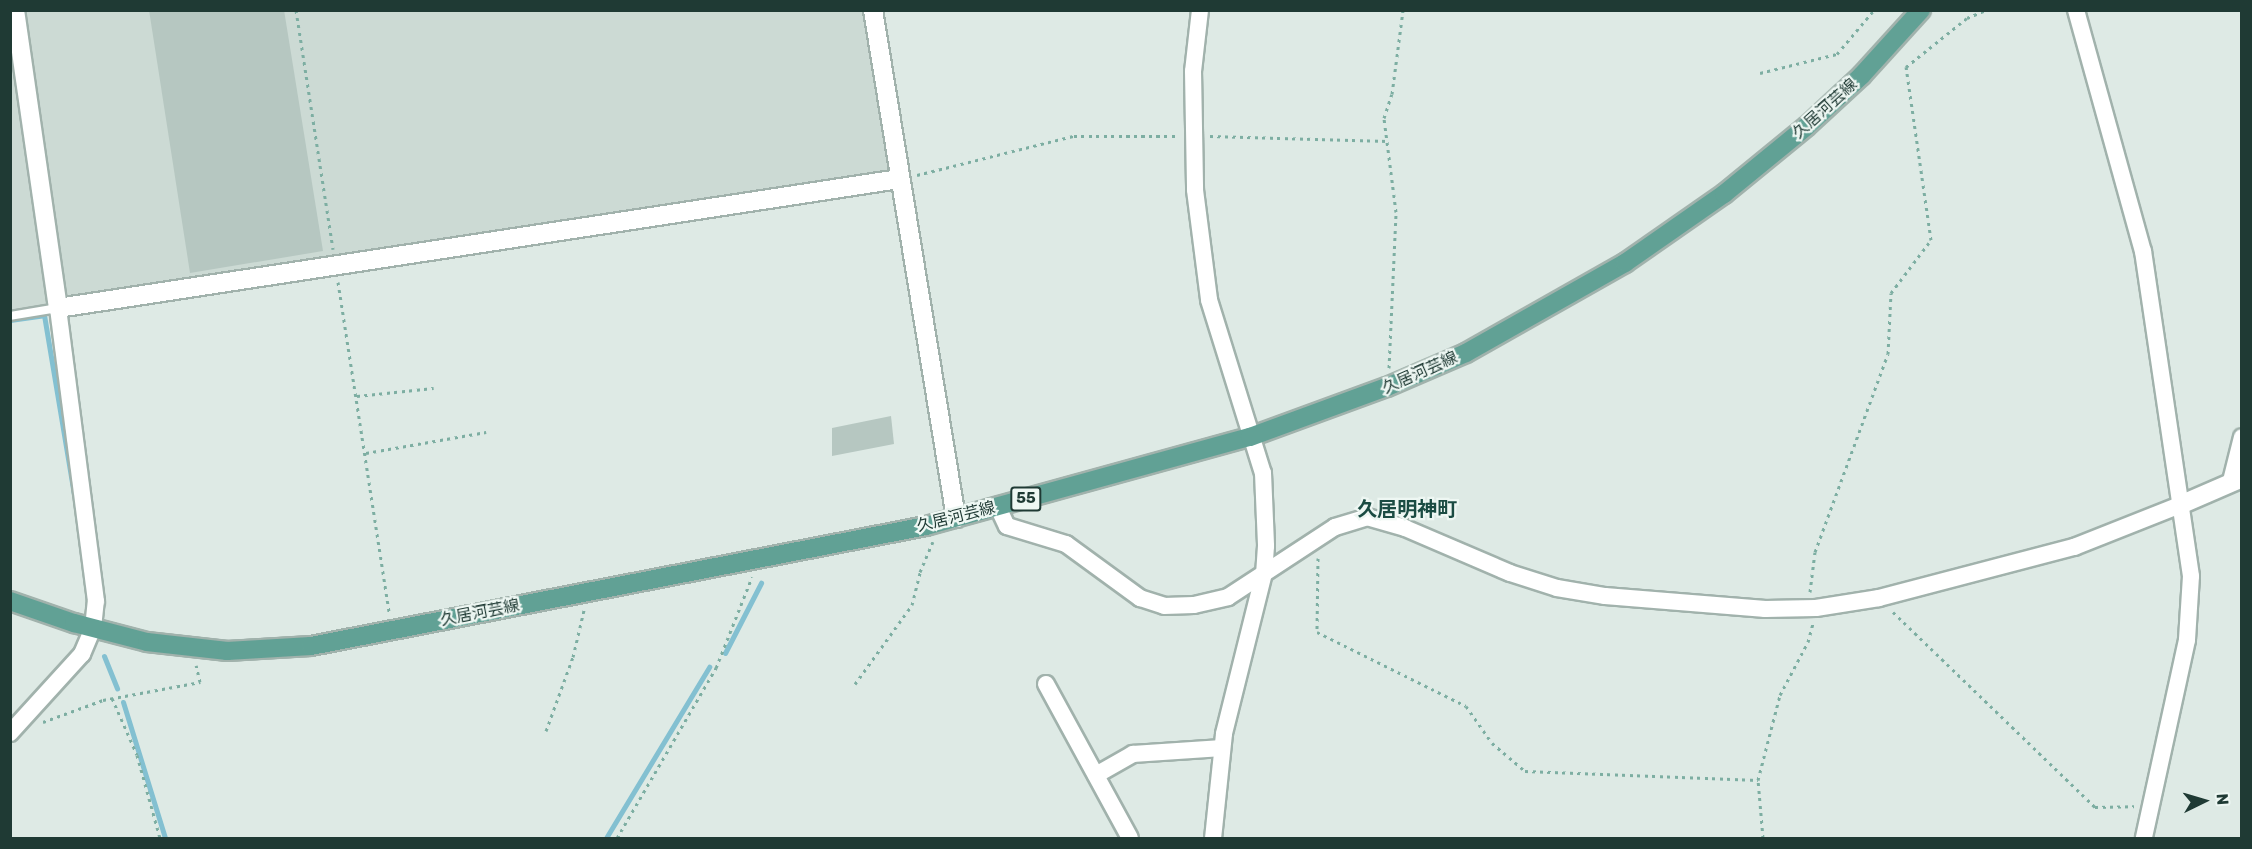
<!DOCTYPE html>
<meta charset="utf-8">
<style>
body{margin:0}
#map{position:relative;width:2252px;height:849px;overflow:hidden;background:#deeae5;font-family:Rubik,"Noto Sans JP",sans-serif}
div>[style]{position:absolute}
.built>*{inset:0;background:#ccdad4}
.stream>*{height:5px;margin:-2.5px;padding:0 2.5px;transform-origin:2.5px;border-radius:2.5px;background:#83c0d1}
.building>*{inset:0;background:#b6c7c1}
.path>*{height:3px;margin-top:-1.5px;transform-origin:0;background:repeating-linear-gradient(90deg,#7daea2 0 3px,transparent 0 7.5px)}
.roads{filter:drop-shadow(2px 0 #a1b2ac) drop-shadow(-2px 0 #a1b2ac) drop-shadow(0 2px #a1b2ac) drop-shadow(0 -2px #a1b2ac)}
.service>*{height:8px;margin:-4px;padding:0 4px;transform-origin:4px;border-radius:4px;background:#fff}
.minor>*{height:16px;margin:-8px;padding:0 8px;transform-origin:8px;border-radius:8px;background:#fff}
.tertiary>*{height:18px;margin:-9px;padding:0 9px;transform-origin:9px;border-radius:9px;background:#fff}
.primary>*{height:18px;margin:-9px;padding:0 9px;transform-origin:9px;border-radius:9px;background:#61a195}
span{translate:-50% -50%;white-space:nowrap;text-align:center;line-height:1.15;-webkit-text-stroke:4.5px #eef7f3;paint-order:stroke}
.shield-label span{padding:2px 4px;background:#eef7f3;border:2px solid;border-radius:4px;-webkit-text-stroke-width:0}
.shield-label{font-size:15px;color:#1f3a34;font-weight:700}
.street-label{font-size:16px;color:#1f3a34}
.quarter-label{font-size:20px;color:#1b4c43;font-weight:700}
.frame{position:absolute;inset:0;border:12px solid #1f3a34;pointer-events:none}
.north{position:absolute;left:2174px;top:771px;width:60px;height:60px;-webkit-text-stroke:4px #eef7f3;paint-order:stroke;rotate:85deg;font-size:16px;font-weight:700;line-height:24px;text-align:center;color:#1f3a34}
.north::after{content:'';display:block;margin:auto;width:21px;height:27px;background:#1f3a34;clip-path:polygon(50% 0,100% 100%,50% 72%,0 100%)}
</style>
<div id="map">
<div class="built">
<i style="clip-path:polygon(11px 11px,873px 11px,899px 179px,11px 318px)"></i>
</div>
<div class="stream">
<i style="left:10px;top:320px;width:34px;rotate:-8deg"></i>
<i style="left:44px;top:315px;width:182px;rotate:80.5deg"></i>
<i style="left:725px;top:653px;width:79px;rotate:-62.8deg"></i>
<i style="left:104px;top:656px;width:35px;rotate:68deg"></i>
<i style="left:123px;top:702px;width:142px;rotate:72.8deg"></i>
<i style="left:606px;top:838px;width:200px;rotate:-58.9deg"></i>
</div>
<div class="building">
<i style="clip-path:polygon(149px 10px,284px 10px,323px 251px,190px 273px)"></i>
<i style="clip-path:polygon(891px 416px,894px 444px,832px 456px,832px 428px)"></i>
</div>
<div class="path">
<i style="left:296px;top:10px;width:242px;rotate:81.2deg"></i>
<i style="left:1760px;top:73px;width:79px;rotate:-13.9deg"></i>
<i style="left:1837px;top:54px;width:57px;rotate:-49.9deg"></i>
<i style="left:1210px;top:136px;width:178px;rotate:1.6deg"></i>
<i style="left:917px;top:175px;width:162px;rotate:-14deg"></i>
<i style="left:1074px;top:136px;width:105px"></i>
<i style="left:338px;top:282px;width:335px;rotate:81.2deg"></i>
<i style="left:1389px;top:368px;width:156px;rotate:-87.4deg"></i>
<i style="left:1396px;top:212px;width:95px;rotate:-97.3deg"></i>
<i style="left:1384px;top:118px;width:25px;rotate:-72deg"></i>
<i style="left:1392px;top:94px;width:85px;rotate:-82.5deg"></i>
<i style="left:357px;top:396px;width:77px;rotate:-5.9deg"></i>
<i style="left:366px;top:453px;width:122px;rotate:-9.9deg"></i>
<i style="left:1318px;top:558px;width:74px;rotate:90.8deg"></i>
<i style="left:1317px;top:632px;width:166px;rotate:26.4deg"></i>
<i style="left:1466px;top:706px;width:45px;rotate:54.9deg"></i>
<i style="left:1492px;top:743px;width:43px;rotate:40.3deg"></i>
<i style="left:1525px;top:771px;width:233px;rotate:2.2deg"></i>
<i style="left:1810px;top:592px;width:40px;rotate:-82.9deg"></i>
<i style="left:1815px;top:552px;width:211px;rotate:-69.8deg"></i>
<i style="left:1888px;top:354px;width:61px;rotate:-87.2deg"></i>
<i style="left:1891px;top:293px;width:66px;rotate:-53deg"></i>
<i style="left:1931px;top:240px;width:175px;rotate:-98.2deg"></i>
<i style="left:1906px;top:67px;width:78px;rotate:-38.8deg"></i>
<i style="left:1967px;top:18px;width:21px;rotate:-23deg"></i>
<i style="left:1893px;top:612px;width:281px;rotate:44deg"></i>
<i style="left:2095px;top:807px;width:39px;rotate:-1deg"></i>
<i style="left:855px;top:684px;width:97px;rotate:-54.2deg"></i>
<i style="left:912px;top:605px;width:34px;rotate:-76deg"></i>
<i style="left:920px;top:572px;width:33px;rotate:-67deg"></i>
<i style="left:112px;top:698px;width:62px;rotate:66.3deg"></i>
<i style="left:137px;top:755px;width:86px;rotate:74.5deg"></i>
<i style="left:43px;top:722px;width:64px;rotate:-20.1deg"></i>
<i style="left:103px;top:700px;width:99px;rotate:-10.5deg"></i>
<i style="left:200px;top:682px;width:17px;rotate:-103deg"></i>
<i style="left:546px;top:731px;width:79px;rotate:-70deg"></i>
<i style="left:573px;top:657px;width:48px;rotate:-76.8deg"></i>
<i style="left:617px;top:838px;width:197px;rotate:-59.8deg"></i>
<i style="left:716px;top:668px;width:98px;rotate:-68.4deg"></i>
<i style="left:1763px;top:838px;width:58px;rotate:-94.9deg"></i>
<i style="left:1758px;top:780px;width:88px;rotate:-75.5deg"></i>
<i style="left:1780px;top:695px;width:60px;rotate:-62.2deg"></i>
<i style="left:1808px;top:642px;width:20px;rotate:-75deg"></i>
</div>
<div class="roads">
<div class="service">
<i style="left:10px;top:316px;width:49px;rotate:-9.5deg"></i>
</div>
<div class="minor">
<i style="left:1200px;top:10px;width:61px;rotate:96.5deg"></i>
<i style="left:1193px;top:71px;width:119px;rotate:89deg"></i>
<i style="left:1195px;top:190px;width:111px;rotate:82.7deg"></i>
<i style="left:1209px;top:300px;width:181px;rotate:72.7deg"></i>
<i style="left:1263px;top:473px;width:73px;rotate:87.6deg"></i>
<i style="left:1266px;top:546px;width:27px;rotate:94deg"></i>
<i style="left:1264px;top:573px;width:166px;rotate:104deg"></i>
<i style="left:1224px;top:734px;width:105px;rotate:96deg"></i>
<i style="left:2076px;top:10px;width:250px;rotate:74.5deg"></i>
<i style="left:2143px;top:251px;width:329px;rotate:81.6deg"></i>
<i style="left:2191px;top:576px;width:64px;rotate:93.6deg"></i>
<i style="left:2187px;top:640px;width:203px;rotate:102.3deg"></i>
<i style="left:2231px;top:481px;width:45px;rotate:-76deg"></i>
<i style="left:998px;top:507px;width:21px;rotate:65deg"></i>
<i style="left:1007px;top:526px;width:62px;rotate:17deg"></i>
<i style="left:1066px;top:544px;width:92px;rotate:36.1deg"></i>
<i style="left:1140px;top:598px;width:25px;rotate:18deg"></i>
<i style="left:1164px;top:606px;width:30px;rotate:-2deg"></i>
<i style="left:1194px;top:605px;width:35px;rotate:-13deg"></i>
<i style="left:1228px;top:597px;width:128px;rotate:-33.2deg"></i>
<i style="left:1335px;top:527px;width:34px;rotate:-17deg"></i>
<i style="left:1367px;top:517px;width:40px;rotate:16deg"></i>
<i style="left:1405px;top:528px;width:114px;rotate:23.2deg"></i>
<i style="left:1510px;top:573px;width:49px;rotate:17.7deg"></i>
<i style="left:1557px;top:588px;width:49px;rotate:9.5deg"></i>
<i style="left:1605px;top:596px;width:161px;rotate:4.6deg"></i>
<i style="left:1765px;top:609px;width:51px;rotate:-1.1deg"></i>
<i style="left:1816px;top:608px;width:64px;rotate:-9deg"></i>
<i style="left:1879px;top:598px;width:202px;rotate:-14.7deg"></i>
<i style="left:2074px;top:547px;width:114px;rotate:-21.6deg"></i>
<i style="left:1046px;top:684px;width:175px;rotate:61.4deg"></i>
<i style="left:10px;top:733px;width:107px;rotate:-47.7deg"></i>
<i style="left:82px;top:654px;width:28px;rotate:-67deg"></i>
<i style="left:93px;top:628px;width:27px;rotate:-84deg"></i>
<i style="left:96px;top:601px;width:295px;rotate:-97.4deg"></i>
<i style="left:1096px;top:775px;width:43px;rotate:-29.6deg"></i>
<i style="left:1133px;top:754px;width:89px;rotate:-3.9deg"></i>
</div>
<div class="tertiary">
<i style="left:15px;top:10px;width:301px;rotate:81.8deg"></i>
<i style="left:58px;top:308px;width:851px;rotate:-8.72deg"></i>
<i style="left:873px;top:10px;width:515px;rotate:80.72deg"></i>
<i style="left:2180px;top:505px;width:68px;rotate:-23.5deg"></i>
</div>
<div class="primary">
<i style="left:10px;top:601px;width:68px;rotate:19deg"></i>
<i style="left:74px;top:623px;width:75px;rotate:14.6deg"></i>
<i style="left:147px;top:642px;width:81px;rotate:6.4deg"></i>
<i style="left:227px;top:651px;width:84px;rotate:-3.4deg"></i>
<i style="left:311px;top:646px;width:627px;rotate:-11.04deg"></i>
<i style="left:926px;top:526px;width:336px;rotate:-15.4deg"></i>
<i style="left:1250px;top:437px;width:146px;rotate:-20.1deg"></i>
<i style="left:1387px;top:387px;width:86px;rotate:-23.3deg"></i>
<i style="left:1466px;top:353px;width:183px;rotate:-29.5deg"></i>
<i style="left:1625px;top:263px;width:121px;rotate:-34.9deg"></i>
<i style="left:1724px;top:194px;width:107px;rotate:-39.3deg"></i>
<i style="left:1807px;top:126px;width:75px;rotate:-42.8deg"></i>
<i style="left:1862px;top:75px;width:88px;rotate:-47.8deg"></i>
</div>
</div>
<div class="shield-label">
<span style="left:1026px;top:499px">55</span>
</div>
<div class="street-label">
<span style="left:1825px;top:109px;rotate:-42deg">久居河芸線</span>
<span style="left:1420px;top:373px;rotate:-24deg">久居河芸線</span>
<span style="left:956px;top:517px;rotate:-14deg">久居河芸線</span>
<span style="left:480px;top:613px;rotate:-11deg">久居河芸線</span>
</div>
<div class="quarter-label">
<span style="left:1407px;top:509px">久居明神町</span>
</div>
<div class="frame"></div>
<div class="north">N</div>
</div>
